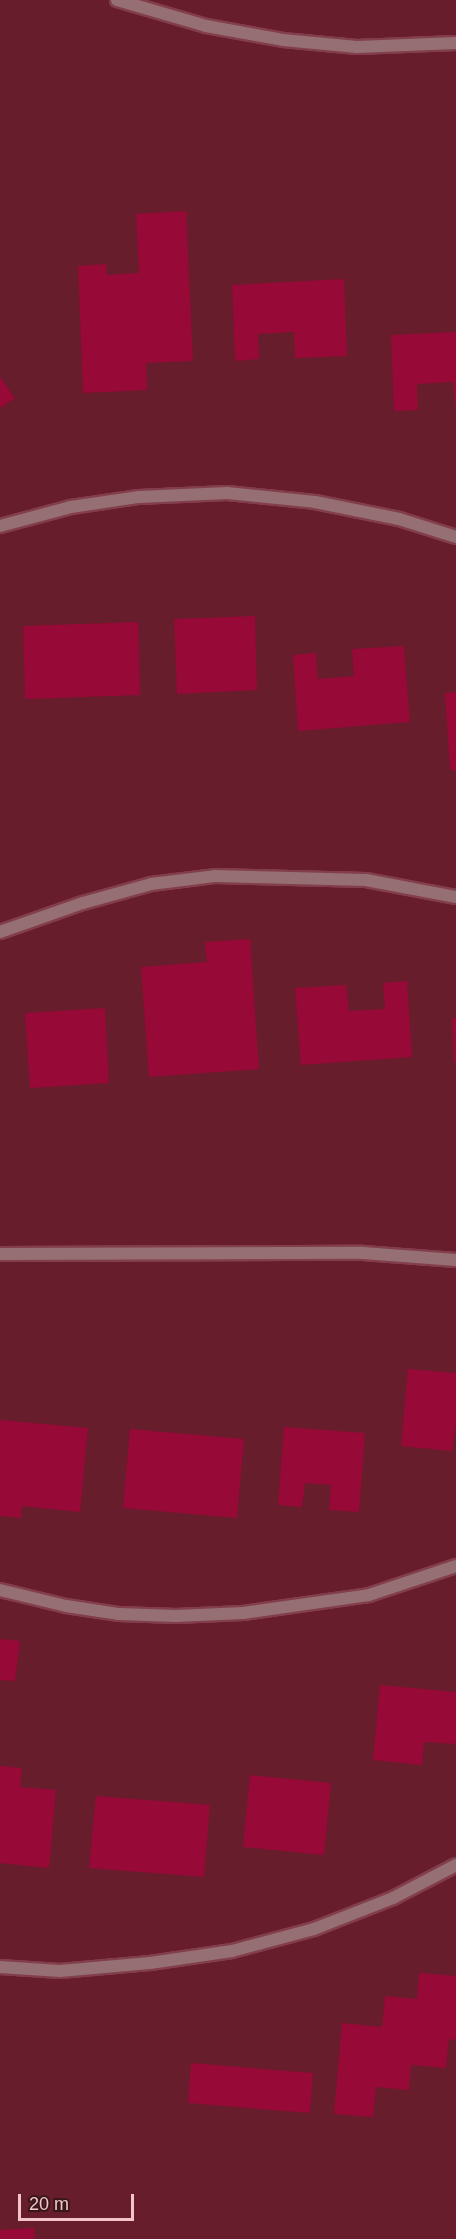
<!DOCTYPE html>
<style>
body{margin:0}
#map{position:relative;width:456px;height:2239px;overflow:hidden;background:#671d2c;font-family:Arial,sans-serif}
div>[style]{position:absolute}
.building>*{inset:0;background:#970936}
.roads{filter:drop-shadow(2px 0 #833e4b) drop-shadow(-2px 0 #833e4b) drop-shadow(0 2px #833e4b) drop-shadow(0 -2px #833e4b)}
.service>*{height:12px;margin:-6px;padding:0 6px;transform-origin:6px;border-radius:6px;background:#956f73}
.pedestrian>*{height:12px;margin:-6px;padding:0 6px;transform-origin:6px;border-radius:6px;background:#956f73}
span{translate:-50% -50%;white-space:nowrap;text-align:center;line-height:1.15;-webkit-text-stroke:6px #38171b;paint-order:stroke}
.scale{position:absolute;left:18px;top:2194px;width:116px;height:27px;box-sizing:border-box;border:3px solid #f3c4c8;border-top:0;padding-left:8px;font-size:18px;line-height:21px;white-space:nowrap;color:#f3c4c8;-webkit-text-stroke:4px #38171b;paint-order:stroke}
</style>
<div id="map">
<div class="building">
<i style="clip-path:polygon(186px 211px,193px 361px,146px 363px,147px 390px,83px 393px,78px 266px,106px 264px,107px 275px,139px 273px,136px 214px)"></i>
<i style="clip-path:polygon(344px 279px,347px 356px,295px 358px,294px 332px,258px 334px,259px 359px,235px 361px,232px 285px)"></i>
<i style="clip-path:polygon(456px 332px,456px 413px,453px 382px,417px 384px,418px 410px,394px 411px,391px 335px)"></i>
<i style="clip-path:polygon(0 377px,15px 398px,0 408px)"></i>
<i style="clip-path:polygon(255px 616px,257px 690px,177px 694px,174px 619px)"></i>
<i style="clip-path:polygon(138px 622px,140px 695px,25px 699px,23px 626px)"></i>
<i style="clip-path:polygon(404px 646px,410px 722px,298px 731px,293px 655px,316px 653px,318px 679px,354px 676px,352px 649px)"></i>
<i style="clip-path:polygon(456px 692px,456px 770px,450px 770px,445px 693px)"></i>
<i style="clip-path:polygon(250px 939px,259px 1069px,149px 1077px,141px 967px,207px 962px,205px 942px)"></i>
<i style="clip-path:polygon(407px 981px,412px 1057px,301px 1065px,295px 988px,346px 985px,349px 1011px,385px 1009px,383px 983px)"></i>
<i style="clip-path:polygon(105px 1008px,109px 1083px,30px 1088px,25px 1013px)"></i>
<i style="clip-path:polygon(452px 1018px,456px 1018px,456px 1062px,454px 1062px)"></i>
<i style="clip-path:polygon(408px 1369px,456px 1373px,456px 1424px,452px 1451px,401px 1446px)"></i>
<i style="clip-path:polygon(0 1420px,88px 1428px,80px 1512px,22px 1506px,21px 1518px,0 1516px)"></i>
<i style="clip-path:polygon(284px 1427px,365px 1433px,359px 1512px,329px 1510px,331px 1485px,305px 1483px,302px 1507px,278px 1505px)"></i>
<i style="clip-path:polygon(130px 1429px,244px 1439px,237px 1518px,123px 1508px)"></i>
<i style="clip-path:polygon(0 1639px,20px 1641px,15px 1681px,0 1680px)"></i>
<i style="clip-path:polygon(380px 1685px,456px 1692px,456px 1744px,424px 1742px,422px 1765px,373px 1760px)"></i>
<i style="clip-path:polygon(0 1766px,22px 1768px,20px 1787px,56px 1790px,49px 1868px,0 1863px)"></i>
<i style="clip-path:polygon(250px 1775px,331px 1783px,324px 1855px,243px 1847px)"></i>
<i style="clip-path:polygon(96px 1796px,210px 1805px,204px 1877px,89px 1868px)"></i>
<i style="clip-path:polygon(419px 1973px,456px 1976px,456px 2040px,449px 2039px,446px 2068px,411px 2065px,409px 2090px,376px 2087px,373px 2117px,334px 2114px,342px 2023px,382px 2027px,385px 1996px,417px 1999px)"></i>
<i style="clip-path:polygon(191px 2063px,313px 2073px,310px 2113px,188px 2103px)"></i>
<i style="clip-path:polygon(34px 2228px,35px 2239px,0 2239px,0 2230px)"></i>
</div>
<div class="roads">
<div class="service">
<i style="left:117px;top:0;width:93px;rotate:16.3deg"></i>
<i style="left:206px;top:26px;width:78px;rotate:10.3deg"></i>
<i style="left:283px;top:40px;width:74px;rotate:5.4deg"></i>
<i style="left:357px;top:47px;width:99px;rotate:-2.3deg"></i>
<i style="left:0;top:526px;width:73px;rotate:-15deg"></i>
<i style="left:71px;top:507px;width:69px;rotate:-8.4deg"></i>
<i style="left:139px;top:497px;width:88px;rotate:-2.6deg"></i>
<i style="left:227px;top:493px;width:88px;rotate:5.8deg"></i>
<i style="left:315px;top:502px;width:86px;rotate:11.4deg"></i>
<i style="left:399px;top:519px;width:60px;rotate:17.5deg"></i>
<i style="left:0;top:932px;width:88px;rotate:-19.3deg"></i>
<i style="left:83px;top:903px;width:71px;rotate:-15.6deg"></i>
<i style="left:151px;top:884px;width:64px;rotate:-7.1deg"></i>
<i style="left:215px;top:876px;width:151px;rotate:1.5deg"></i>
<i style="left:366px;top:880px;width:92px;rotate:10.7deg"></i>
<i style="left:0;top:1590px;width:68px;rotate:13.6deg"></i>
<i style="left:66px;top:1606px;width:54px;rotate:8.6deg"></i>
<i style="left:119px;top:1614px;width:57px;rotate:2deg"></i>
<i style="left:176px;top:1616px;width:67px;rotate:-2.6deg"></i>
<i style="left:243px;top:1613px;width:127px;rotate:-8.1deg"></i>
<i style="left:369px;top:1595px;width:92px;rotate:-18.4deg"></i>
<i style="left:0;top:1967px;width:60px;rotate:3.8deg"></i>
<i style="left:60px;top:1971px;width:90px;rotate:-5.1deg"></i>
<i style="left:150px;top:1963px;width:83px;rotate:-8.3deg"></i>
<i style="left:232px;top:1951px;width:85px;rotate:-15deg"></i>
<i style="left:314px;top:1929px;width:85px;rotate:-21.4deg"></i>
<i style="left:393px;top:1898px;width:71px;rotate:-27.6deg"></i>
</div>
<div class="pedestrian">
<i style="left:0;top:1254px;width:363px;rotate:-0.2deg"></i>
<i style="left:363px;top:1253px;width:93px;rotate:4.3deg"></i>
</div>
</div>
<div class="scale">20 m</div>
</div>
